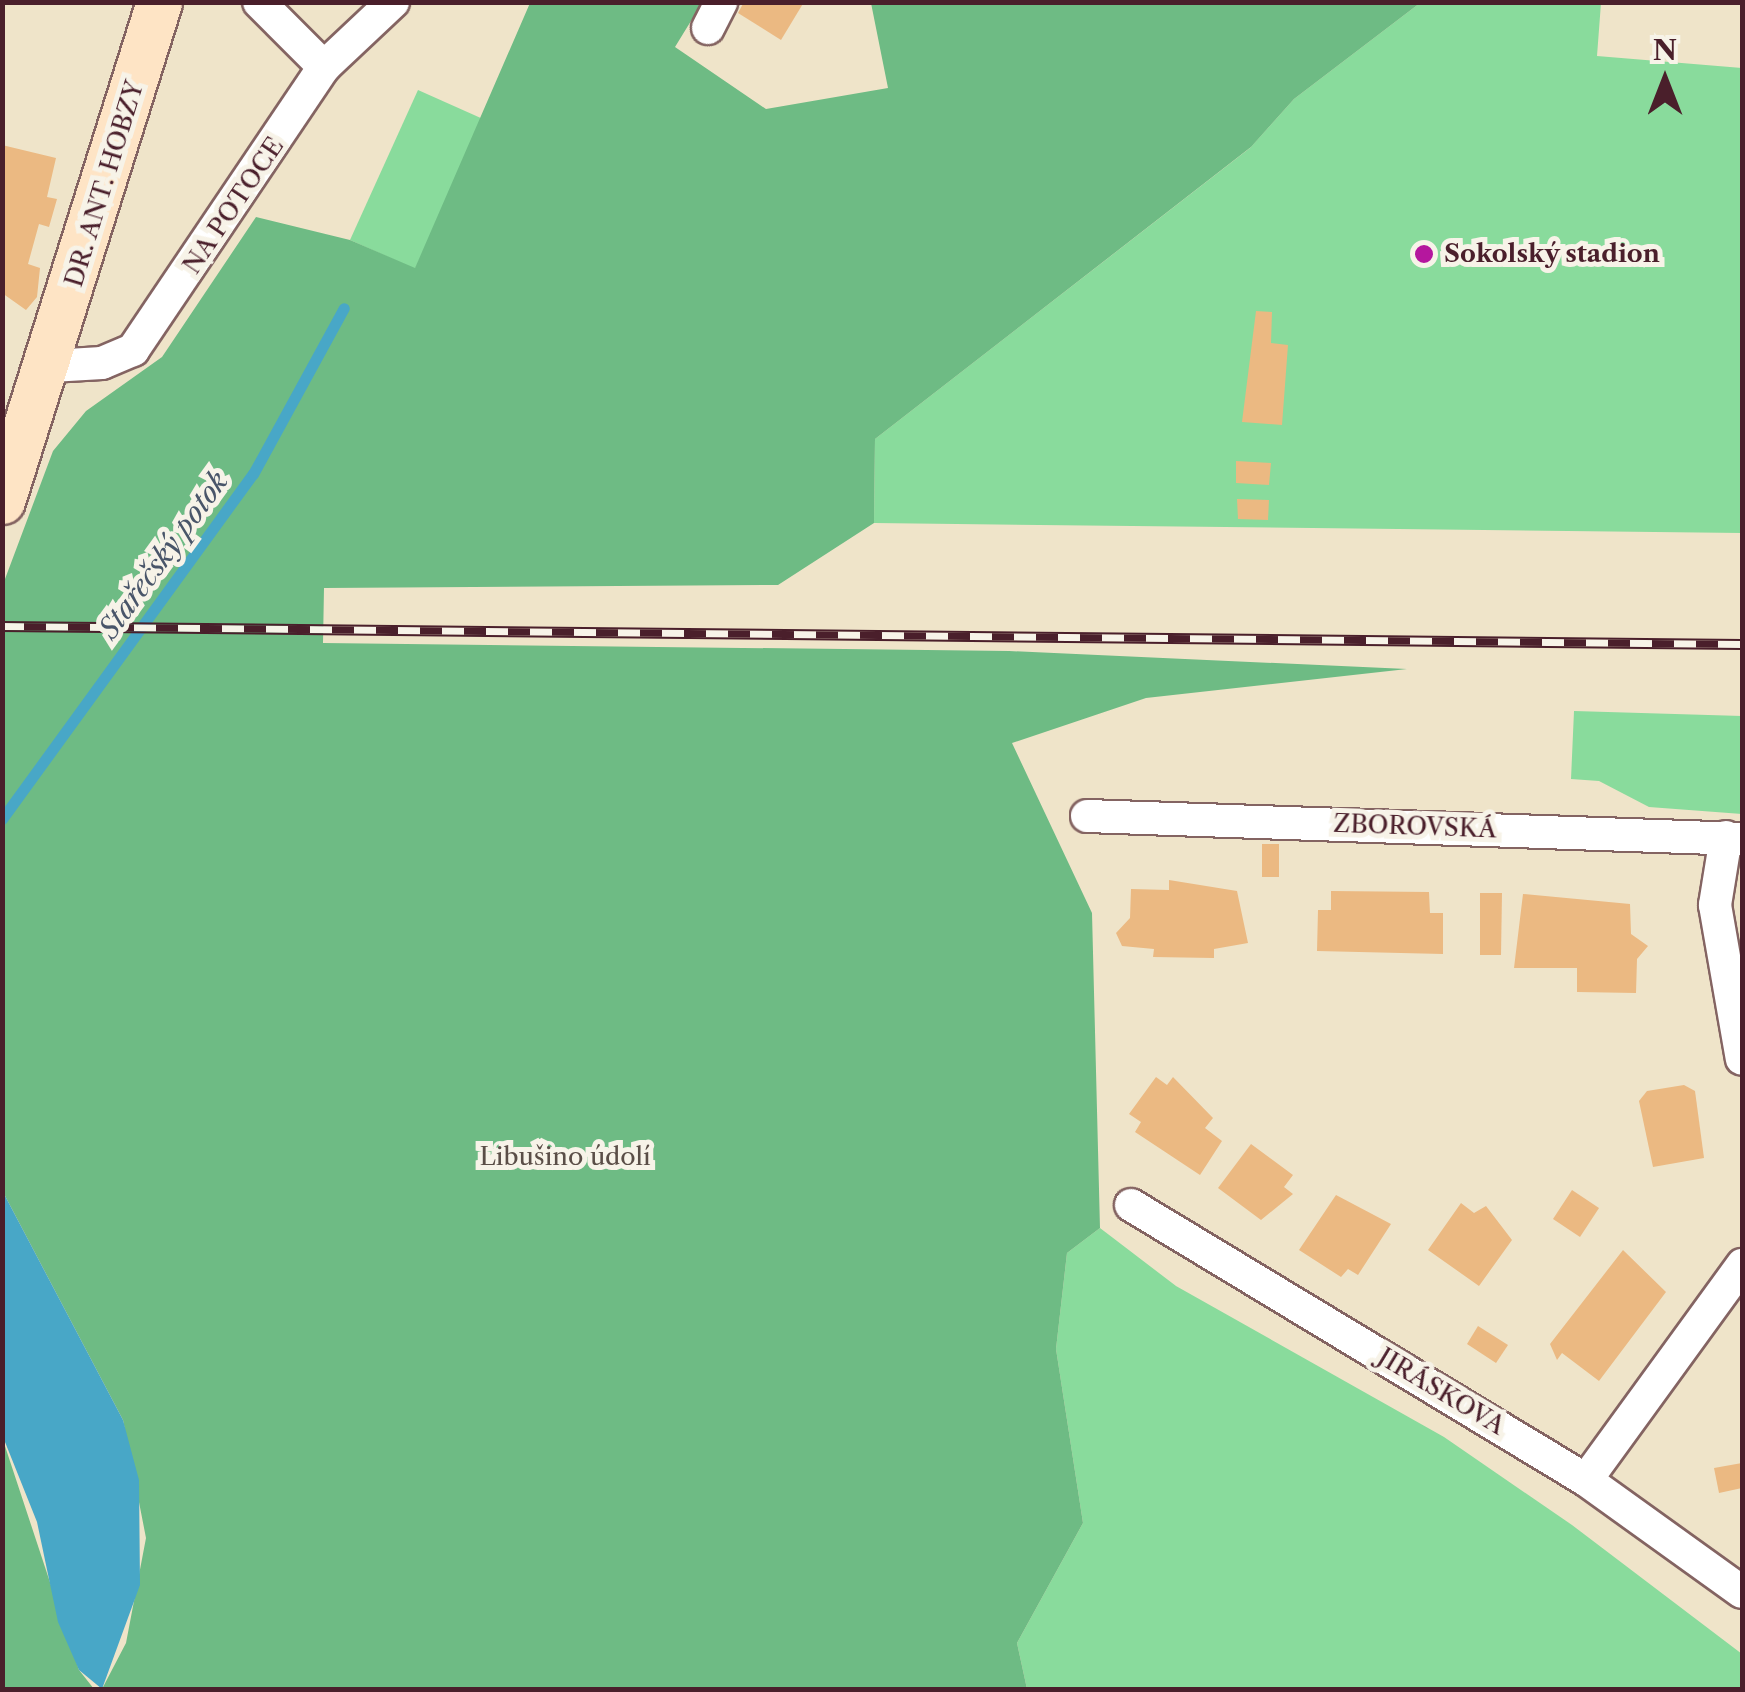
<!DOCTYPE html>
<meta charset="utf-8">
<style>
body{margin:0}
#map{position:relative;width:1745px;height:1692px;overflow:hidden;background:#efe4c9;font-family:"Libre Caslon Text",serif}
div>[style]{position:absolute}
.green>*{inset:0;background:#89db9c}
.forest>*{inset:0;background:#6ebb84}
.water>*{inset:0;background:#48a7c7}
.stream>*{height:11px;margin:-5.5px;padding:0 5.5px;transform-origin:5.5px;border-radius:5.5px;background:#48a7c7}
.building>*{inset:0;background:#ebb982}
.roads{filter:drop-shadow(2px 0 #846462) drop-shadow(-2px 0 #846462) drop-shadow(0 2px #846462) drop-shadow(0 -2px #846462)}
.street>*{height:32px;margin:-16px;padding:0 16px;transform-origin:16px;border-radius:16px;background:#fff}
.secondary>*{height:45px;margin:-22.5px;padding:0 22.5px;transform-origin:22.5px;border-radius:22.5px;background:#fee4c5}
.rail>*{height:11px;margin-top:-5.5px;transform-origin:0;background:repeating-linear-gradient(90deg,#f7f3e8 0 22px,#4a1f2b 0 44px);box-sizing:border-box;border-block:2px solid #4a1f2b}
.dots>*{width:28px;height:28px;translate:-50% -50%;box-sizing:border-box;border:5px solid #f7f3e8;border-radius:50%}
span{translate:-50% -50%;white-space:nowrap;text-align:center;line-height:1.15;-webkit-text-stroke:10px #f7f3e8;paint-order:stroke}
.street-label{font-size:25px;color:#4a1f2b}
.poi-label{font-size:25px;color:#4a1f2b;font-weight:700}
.left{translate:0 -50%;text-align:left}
.park-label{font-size:25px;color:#5a4e47}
.water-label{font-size:28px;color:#495569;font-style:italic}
.frame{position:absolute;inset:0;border:5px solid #4a1f2b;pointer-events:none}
.north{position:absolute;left:1615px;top:30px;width:100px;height:100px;-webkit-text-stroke:8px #f7f3e8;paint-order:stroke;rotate:0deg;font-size:28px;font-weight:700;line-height:40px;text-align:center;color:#4a1f2b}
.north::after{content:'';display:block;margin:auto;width:35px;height:45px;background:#4a1f2b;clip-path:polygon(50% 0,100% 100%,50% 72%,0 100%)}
</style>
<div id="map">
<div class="green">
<i style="clip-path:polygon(1420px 3px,1601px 3px,1597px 56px,1742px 68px,1742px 533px,874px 523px,875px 439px,1250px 148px,1294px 99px)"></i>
<i style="clip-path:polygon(418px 90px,483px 119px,415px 269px,350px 240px)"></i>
<i style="clip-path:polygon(1574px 711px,1742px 716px,1742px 814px,1649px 807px,1599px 781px,1571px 779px)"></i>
<i style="clip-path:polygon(1100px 1228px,1176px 1286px,1444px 1437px,1572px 1525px,1742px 1654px,1742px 1689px,1027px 1689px,1017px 1643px,1083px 1523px,1056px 1349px,1067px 1253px)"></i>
</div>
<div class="forest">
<i style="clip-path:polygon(530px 3px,702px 3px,675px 47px,766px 109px,888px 88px,871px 3px,1420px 3px,1294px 99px,1251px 147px,875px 439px,874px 523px,778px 585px,324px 588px,323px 643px,1009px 651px,1407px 669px,1146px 698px,1012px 743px,1092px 913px,1100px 1228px,1067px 1253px,1056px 1349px,1083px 1523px,1017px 1643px,1027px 1689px,102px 1689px,126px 1643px,146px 1538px,123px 1420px,3px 1192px,2px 587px,53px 451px,86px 411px,162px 357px,256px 217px,350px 240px,415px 268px)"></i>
<i style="clip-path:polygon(2px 1437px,79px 1670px,94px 1689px,3px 1689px)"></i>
</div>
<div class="water">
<i style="clip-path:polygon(3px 1192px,123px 1420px,139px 1480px,140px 1585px,102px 1689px,79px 1670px,58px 1622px,37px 1522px,3px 1437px)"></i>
</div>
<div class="stream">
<i style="left:2px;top:819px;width:427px;rotate:-54deg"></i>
<i style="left:253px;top:474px;width:189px;rotate:-61.3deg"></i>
</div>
<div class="building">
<i style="clip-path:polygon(744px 2px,804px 2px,781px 40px,738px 13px)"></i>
<i style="clip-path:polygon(2px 145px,56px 158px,47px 197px,57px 199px,49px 227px,39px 224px,28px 264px,40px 268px,37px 297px,26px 310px,2px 293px)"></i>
<i style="clip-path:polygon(1256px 311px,1272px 312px,1271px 343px,1288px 345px,1282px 425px,1242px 422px)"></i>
<i style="clip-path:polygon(1236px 461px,1271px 463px,1269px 485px,1236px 483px)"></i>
<i style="clip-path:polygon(1237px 499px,1269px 500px,1268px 520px,1238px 519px)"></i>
<i style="clip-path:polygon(1262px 844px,1279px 844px,1279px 877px,1262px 877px)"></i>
<i style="clip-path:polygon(1169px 880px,1237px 891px,1248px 943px,1214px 949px,1214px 958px,1153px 957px,1154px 949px,1122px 946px,1116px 933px,1130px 918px,1131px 889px,1169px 890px)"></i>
<i style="clip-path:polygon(1331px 891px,1429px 892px,1430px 913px,1443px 913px,1443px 954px,1317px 951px,1318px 910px,1331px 910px)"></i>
<i style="clip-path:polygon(1480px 893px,1502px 893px,1501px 955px,1480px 955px)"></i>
<i style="clip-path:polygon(1523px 894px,1630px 904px,1631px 934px,1648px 946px,1637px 959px,1636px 993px,1577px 992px,1577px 968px,1514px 968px)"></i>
<i style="clip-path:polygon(1156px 1077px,1167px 1085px,1173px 1077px,1213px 1118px,1205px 1128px,1222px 1141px,1200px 1175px,1135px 1132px,1141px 1122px,1129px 1114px)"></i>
<i style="clip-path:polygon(1684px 1085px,1695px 1091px,1704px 1158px,1653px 1167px,1639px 1101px,1647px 1091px)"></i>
<i style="clip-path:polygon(1251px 1144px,1293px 1175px,1284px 1187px,1293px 1194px,1261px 1220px,1218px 1188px)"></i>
<i style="clip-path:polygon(1572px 1190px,1599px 1208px,1580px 1237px,1553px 1219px)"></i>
<i style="clip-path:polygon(1336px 1195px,1391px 1224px,1358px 1275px,1348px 1269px,1341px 1277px,1299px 1250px)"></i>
<i style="clip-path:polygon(1461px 1203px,1474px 1213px,1486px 1206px,1512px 1240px,1479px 1286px,1428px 1250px)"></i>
<i style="clip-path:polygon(1623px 1250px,1666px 1292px,1599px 1381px,1562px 1353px,1557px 1360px,1550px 1344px)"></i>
<i style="clip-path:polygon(1478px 1326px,1508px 1345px,1496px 1363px,1467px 1344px)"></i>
<i style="clip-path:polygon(1742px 1463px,1742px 1488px,1719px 1493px,1714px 1468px)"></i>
</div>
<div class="roads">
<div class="street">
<i style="left:259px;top:2px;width:92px;rotate:45deg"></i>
<i style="left:708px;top:28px;width:29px;rotate:-63deg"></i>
<i style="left:51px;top:366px;width:51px;rotate:-3.4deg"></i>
<i style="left:102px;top:363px;width:34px;rotate:-23deg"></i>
<i style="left:133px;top:350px;width:341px;rotate:-56deg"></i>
<i style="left:324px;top:67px;width:95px;rotate:-43.3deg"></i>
<i style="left:1087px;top:816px;width:655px;rotate:2.01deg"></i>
<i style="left:1726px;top:837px;width:69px;rotate:99.2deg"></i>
<i style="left:1715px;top:905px;width:156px;rotate:80.1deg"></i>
<i style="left:1131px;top:1205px;width:532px;rotate:31.15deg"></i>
<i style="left:1586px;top:1480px;width:192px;rotate:35.7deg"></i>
<i style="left:1586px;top:1480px;width:266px;rotate:-54deg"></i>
</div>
<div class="secondary">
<i style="left:2px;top:501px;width:523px;rotate:-72.53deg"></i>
</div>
</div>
<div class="rail">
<i style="left:2px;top:626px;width:1740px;rotate:0.59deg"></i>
</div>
<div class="dots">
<i style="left:1424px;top:254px;background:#b5179e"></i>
</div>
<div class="street-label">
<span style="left:105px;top:184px;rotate:-73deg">DR. ANT. HOBZY</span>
<span style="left:234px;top:206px;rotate:-56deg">NA POTOCE</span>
<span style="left:1415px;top:827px;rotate:2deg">ZBOROVSKÁ</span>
<span style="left:1441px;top:1392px;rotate:31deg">JIRÁSKOVA</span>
</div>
<div class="poi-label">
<span class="left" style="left:1444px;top:254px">Sokolský stadion</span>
</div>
<div class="park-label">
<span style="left:565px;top:1157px">Libušino údolí</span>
</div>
<div class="water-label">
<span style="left:163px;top:555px;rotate:-54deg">Stařečský potok</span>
</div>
<div class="frame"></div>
<div class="north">N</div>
</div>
